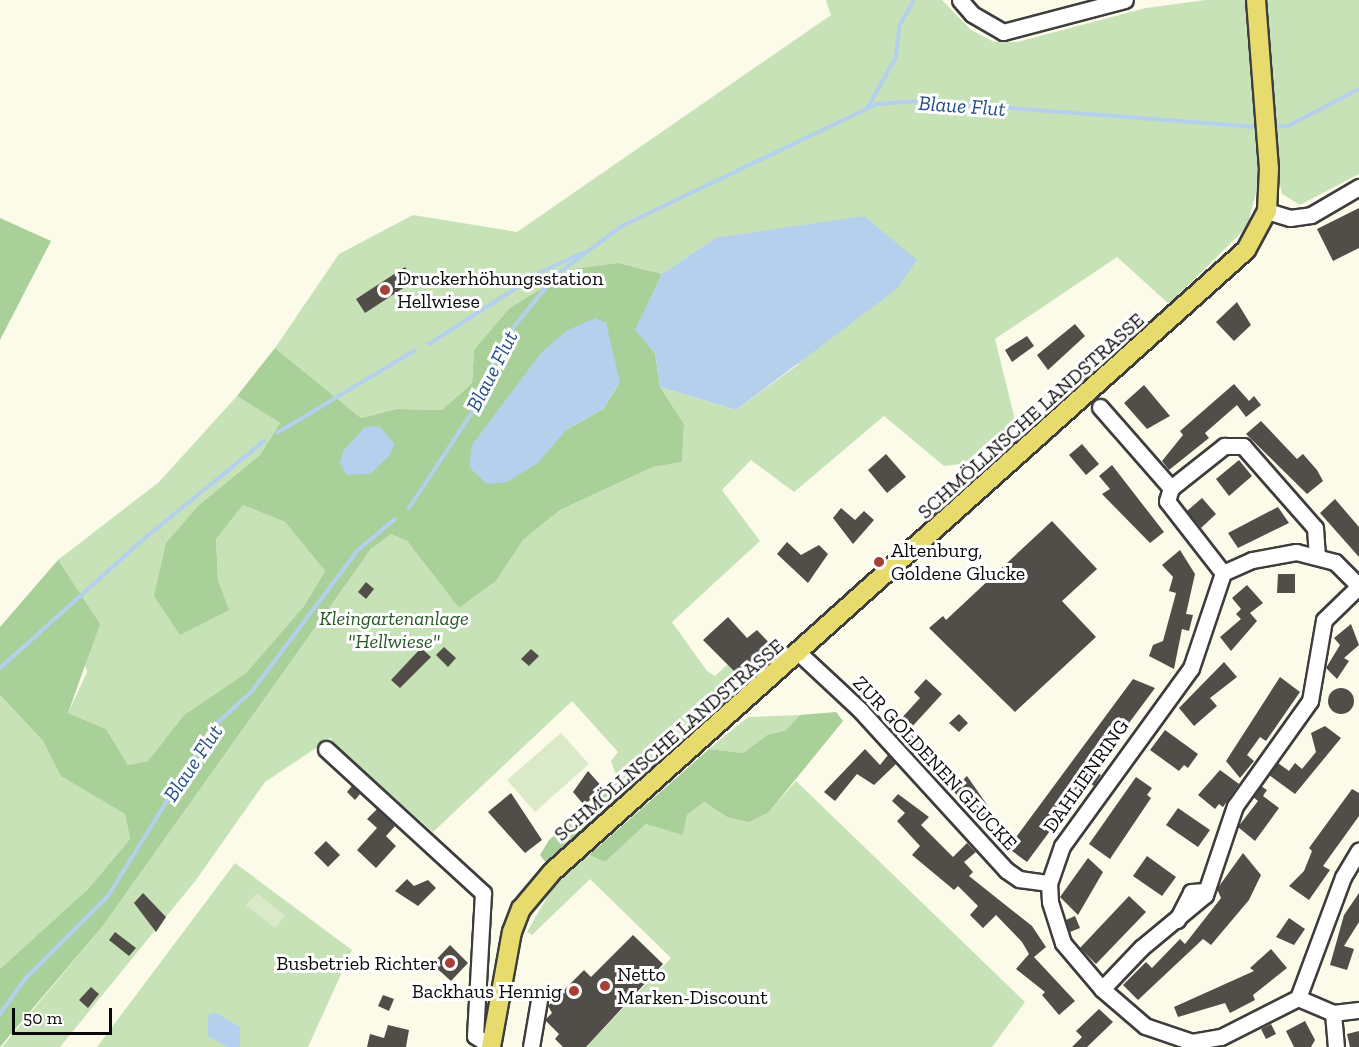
<!DOCTYPE html>
<meta charset="utf-8">
<style>
body{margin:0}
#map{position:relative;width:1359px;height:1047px;overflow:hidden;background:#fcfbe9;font-family:"Zilla Slab",serif}
div>[style]{position:absolute}
.green>*{inset:0;background:#c8e2b8}
.forest>*{inset:0;background:#aad099}
.pitch>*{inset:0;background:#daeac9}
.water>*{inset:0;background:#b4d0ed}
.stream>*{height:4px;margin:-2px;padding:0 2px;transform-origin:2px;border-radius:2px;background:#b4d0ed}
.building>*{inset:0;background:#514d48}
.round{border-radius:50%}
.roads{filter:drop-shadow(2px 0 #3d3d3d) drop-shadow(-2px 0 #3d3d3d) drop-shadow(0 2px #3d3d3d) drop-shadow(0 -2px #3d3d3d)}
.minor>*{height:15px;margin:-7.5px;padding:0 7.5px;transform-origin:7.5px;border-radius:7.5px;background:#fff}
.major>*{height:18px;margin:-9px;padding:0 9px;transform-origin:9px;border-radius:9px;background:#e7db6e}
.dots>*{width:16px;height:16px;translate:-50% -50%;box-sizing:border-box;border:3px solid #fff;border-radius:50%}
span{translate:-50% -50%;white-space:nowrap;text-align:center;line-height:1.15;-webkit-text-stroke:6px #fff;paint-order:stroke}
.poi-label{font-size:20px;color:#0a0a0a}
.left{translate:0 -50%;text-align:left}
.right{translate:-100% -50%;text-align:right}
.street-label{font-size:20px;color:#0a0a0a}
.park-label{font-size:20px;color:#275823;font-style:italic}
.water-label{font-size:21px;color:#244f8b;font-style:italic}
.scale{position:absolute;left:12px;top:1008px;width:100px;height:27px;box-sizing:border-box;border:3px solid #0a0a0a;border-top:0;padding-left:8px;font-size:18px;line-height:21px;white-space:nowrap;color:#0a0a0a;-webkit-text-stroke:4px #fff;paint-order:stroke}
</style>
<div id="map">
<div class="green">
<i style="clip-path:polygon(826px 0,942px 0,971px 30px,994px 42px,1017px 42px,1146px 8px,1206px 0,1359px 0,1359px 174px,1300px 205px,1282px 194px,1278px 176px,1258px 185px,1247px 227px,1169px 304px,1117px 257px,995px 339px,1017px 428px,969px 463px,944px 466px,884px 416px,794px 492px,751px 460px,722px 490px,760px 541px,672px 622px,707px 671px,715px 676px,728px 664px,742px 679px,730px 690px,736px 696px,620px 798px,633px 780px,627px 773px,618px 780px,611px 761px,618px 752px,572px 701px,433px 832px,389px 793px,382px 794px,339px 755px,331px 738px,265px 782px,196px 880px,60px 1047px,2px 1047px,102px 927px,371px 549px,391px 533px,407px 541px,459px 608px,496px 581px,523px 540px,560px 510px,653px 467px,682px 462px,684px 424px,660px 387px,736px 410px,799px 364px,715px 238px,662px 274px,619px 263px,474px 350px,472px 383px,442px 410px,397px 409px,361px 418px,275px 348px,339px 254px,413px 215px,517px 232px,831px 15px)"></i>
<i style="clip-path:polygon(237px 396px,280px 423px,260px 455px,200px 504px,218px 581px,216px 539px,243px 505px,285px 522px,325px 571px,304px 606px,246px 673px,184px 715px,148px 761px,128px 765px,106px 729px,68px 713px,87px 672px,58px 560px,159px 482px)"></i>
<i style="clip-path:polygon(0 695px,43px 741px,62px 776px,125px 814px,130px 839px,89px 888px,0 969px)"></i>
<i style="clip-path:polygon(800px 715px,786px 730px,767px 735px,743px 753px,709px 749px,748px 717px)"></i>
<i style="clip-path:polygon(796px 781px,1025px 1002px,992px 1047px,586px 1047px,671px 958px,590px 879px,532px 935px,527px 932px,554px 885px,589px 855px,605px 862px,646px 824px,683px 834px,687px 815px,704px 802px,727px 817px,769px 812px)"></i>
<i style="clip-path:polygon(235px 863px,352px 950px,308px 1047px,97px 1047px)"></i>
</div>
<div class="forest">
<i style="clip-path:polygon(0 218px,51px 241px,0 340px)"></i>
<i style="clip-path:polygon(evenodd,619px 263px,662px 274px,636px 330px,655px 353px,660px 387px,684px 424px,682px 462px,653px 467px,560px 510px,523px 540px,496px 581px,459px 608px,407px 541px,391px 534px,371px 549px,102px 927px,0 1047px,0 969px,89px 888px,130px 839px,125px 814px,61px 776px,43px 741px,0 695px,0 627px,58px 560px,100px 624px,68px 713px,106px 729px,128px 765px,148px 761px,184px 715px,246px 673px,304px 606px,325px 571px,285px 522px,243px 505px,216px 539px,218px 581px,229px 610px,180px 635px,154px 596px,166px 543px,200px 504px,260px 455px,280px 423px,237px 396px,275px 348px,361px 418px,397px 409px,442px 410px,472px 383px,474px 350px,510px 308px,574px 269px,619px 263px,620px 382px,603px 409px,566px 430px,620px 382px)"></i>
<i style="clip-path:polygon(836px 712px,843px 721px,769px 812px,749px 822px,727px 817px,704px 802px,687px 815px,683px 835px,646px 824px,605px 862px,589px 855px,709px 749px,743px 753px,767px 735px,786px 730px,800px 715px)"></i>
<i style="clip-path:polygon(627px 773px,633px 780px,620px 798px,546px 863px,540px 855px,549px 840px)"></i>
</div>
<div class="pitch">
<i style="clip-path:polygon(561px 733px,589px 764px,535px 812px,507px 780px)"></i>
<i style="clip-path:polygon(257px 893px,285px 916px,275px 928px,246px 905px)"></i>
</div>
<div class="water">
<i style="clip-path:polygon(864px 216px,917px 260px,898px 288px,736px 410px,660px 387px,655px 353px,635px 330px,662px 274px,715px 238px)"></i>
<i style="clip-path:polygon(595px 318px,606px 323px,620px 382px,603px 409px,566px 430px,538px 463px,507px 482px,487px 484px,469px 467px,472px 445px,541px 353px,566px 331px)"></i>
<i style="clip-path:polygon(379px 426px,395px 444px,389px 456px,370px 474px,346px 475px,340px 463px,343px 451px,365px 427px)"></i>
<i style="clip-path:polygon(216px 1013px,240px 1027px,240px 1047px,227px 1047px,208px 1036px,208px 1015px)"></i>
</div>
<div class="stream">
<i style="left:868px;top:107px;width:57px;rotate:-60.8deg"></i>
<i style="left:896px;top:57px;width:31px;rotate:-84deg"></i>
<i style="left:899px;top:26px;width:30px;rotate:-60deg"></i>
<i style="left:1270px;top:127px;width:18px;rotate:-3deg"></i>
<i style="left:1288px;top:126px;width:80px;rotate:-27.5deg"></i>
<i style="left:429px;top:344px;width:133px;rotate:-32.7deg"></i>
<i style="left:541px;top:272px;width:45px;rotate:-24.9deg"></i>
<i style="left:277px;top:433px;width:160px;rotate:-30.9deg"></i>
<i style="left:409px;top:508px;width:113px;rotate:-56.6deg"></i>
<i style="left:471px;top:414px;width:82px;rotate:-66.3deg"></i>
<i style="left:504px;top:339px;width:82px;rotate:-50.9deg"></i>
<i style="left:556px;top:275px;width:82px;rotate:-36.6deg"></i>
<i style="left:622px;top:226px;width:283px;rotate:-25.6deg"></i>
<i style="left:877px;top:104px;width:42px;rotate:-4.1deg"></i>
<i style="left:919px;top:101px;width:342px;rotate:4.4deg"></i>
<i style="left:0;top:668px;width:196px;rotate:-41.9deg"></i>
<i style="left:146px;top:537px;width:152px;rotate:-39.1deg"></i>
<i style="left:0;top:1014px;width:43px;rotate:-54.5deg"></i>
<i style="left:25px;top:979px;width:117px;rotate:-45deg"></i>
<i style="left:108px;top:896px;width:198px;rotate:-58.2deg"></i>
<i style="left:212px;top:728px;width:54px;rotate:-42.8deg"></i>
<i style="left:252px;top:691px;width:176px;rotate:-53.1deg"></i>
<i style="left:358px;top:550px;width:48px;rotate:-40deg"></i>
</div>
<div class="building">
<i style="clip-path:polygon(1359px 208px,1359px 248px,1333px 261px,1317px 229px)"></i>
<i style="clip-path:polygon(405px 267px,414px 281px,365px 313px,356px 299px)"></i>
<i style="clip-path:polygon(1237px 302px,1251px 325px,1234px 341px,1216px 322px)"></i>
<i style="clip-path:polygon(1075px 324px,1085px 336px,1048px 370px,1037px 355px)"></i>
<i style="clip-path:polygon(1027px 336px,1034px 346px,1012px 362px,1005px 350px)"></i>
<i style="clip-path:polygon(1234px 384px,1249px 401px,1254px 396px,1261px 405px,1246px 417px,1237px 405px,1205px 433px,1209px 438px,1169px 470px,1162px 461px,1183px 435px,1180px 431px)"></i>
<i style="clip-path:polygon(1144px 385px,1170px 416px,1147px 429px,1124px 403px)"></i>
<i style="clip-path:polygon(1261px 421px,1297px 459px,1303px 454px,1317px 470px,1323px 481px,1307px 494px,1246px 434px)"></i>
<i style="clip-path:polygon(1082px 444px,1099px 464px,1086px 475px,1069px 455px)"></i>
<i style="clip-path:polygon(886px 454px,906px 477px,887px 493px,868px 470px)"></i>
<i style="clip-path:polygon(1239px 460px,1252px 476px,1229px 496px,1216px 479px)"></i>
<i style="clip-path:polygon(1112px 465px,1164px 532px,1150px 543px,1102px 494px,1110px 489px,1099px 476px)"></i>
<i style="clip-path:polygon(1202px 498px,1216px 514px,1201px 528px,1187px 511px)"></i>
<i style="clip-path:polygon(1335px 499px,1359px 527px,1359px 557px,1320px 513px)"></i>
<i style="clip-path:polygon(1278px 507px,1289px 523px,1238px 548px,1228px 533px)"></i>
<i style="clip-path:polygon(841px 508px,855px 520px,864px 511px,874px 520px,853px 544px,833px 518px)"></i>
<i style="clip-path:polygon(1052px 521px,1097px 569px,1062px 601px,1096px 637px,1015px 712px,929px 628px,943px 616px,946px 620px)"></i>
<i style="clip-path:polygon(787px 542px,801px 555px,819px 545px,828px 554px,808px 583px,777px 554px)"></i>
<i style="clip-path:polygon(1180px 550px,1195px 574px,1186px 614px,1193px 615px,1189px 631px,1182px 629px,1174px 669px,1149px 656px,1153px 645px,1163px 641px,1176px 593px,1169px 591px,1173px 577px,1162px 565px)"></i>
<i style="clip-path:polygon(1278px 574px,1295px 574px,1295px 593px,1277px 593px)"></i>
<i style="clip-path:polygon(366px 582px,374px 589px,366px 599px,358px 592px)"></i>
<i style="clip-path:polygon(1247px 585px,1263px 603px,1250px 613px,1257px 621px,1231px 651px,1220px 637px,1241px 619px,1236px 614px,1241px 609px,1232px 598px)"></i>
<i style="clip-path:polygon(728px 617px,747px 638px,757px 630px,773px 647px,740px 677px,703px 640px)"></i>
<i style="clip-path:polygon(1351px 624px,1359px 645px,1344px 658px,1349px 661px,1337px 679px,1326px 668px,1340px 645px,1334px 638px)"></i>
<i style="clip-path:polygon(444px 647px,456px 658px,448px 667px,436px 655px)"></i>
<i style="clip-path:polygon(421px 648px,431px 657px,400px 688px,391px 680px)"></i>
<i style="clip-path:polygon(531px 649px,539px 656px,529px 666px,521px 659px)"></i>
<i style="clip-path:polygon(1224px 662px,1237px 677px,1210px 698px,1217px 706px,1194px 726px,1179px 708px)"></i>
<i style="clip-path:polygon(1280px 677px,1300px 692px,1266px 741px,1260px 737px,1247px 755px,1254px 761px,1240px 778px,1226px 761px)"></i>
<i style="clip-path:polygon(926px 679px,942px 694px,909px 730px,899px 721px,920px 698px,914px 692px)"></i>
<i style="clip-path:polygon(1133px 679px,1155px 688px,1094px 770px,1101px 775px,1094px 786px,1087px 781px,1027px 862px,1008px 848px)"></i>
<i class="round" style="left:1328px;top:688px;width:26px;height:26px"></i>
<i style="clip-path:polygon(959px 714px,968px 723px,959px 732px,949px 723px)"></i>
<i style="clip-path:polygon(1325px 726px,1341px 738px,1295px 794px,1269px 775px,1278px 763px,1289px 771px,1295px 763px,1302px 769px,1316px 752px,1311px 733px)"></i>
<i style="clip-path:polygon(1165px 730px,1198px 754px,1188px 768px,1184px 765px,1179px 771px,1150px 750px)"></i>
<i style="clip-path:polygon(912px 735px,919px 743px,911px 750px,904px 742px)"></i>
<i style="clip-path:polygon(865px 749px,880px 765px,888px 755px,896px 764px,874px 785px,857px 774px,835px 801px,824px 792px)"></i>
<i style="clip-path:polygon(1220px 770px,1239px 784px,1223px 807px,1219px 804px,1215px 809px,1198px 795px)"></i>
<i style="clip-path:polygon(588px 771px,604px 789px,584px 805px,573px 792px)"></i>
<i style="clip-path:polygon(967px 776px,990px 809px,980px 818px,952px 790px)"></i>
<i style="clip-path:polygon(1136px 777px,1152px 788px,1147px 795px,1151px 798px,1110px 859px,1089px 844px)"></i>
<i style="clip-path:polygon(352px 786px,360px 794px,355px 800px,347px 792px)"></i>
<i style="clip-path:polygon(1261px 786px,1267px 790px,1263px 796px,1279px 808px,1255px 841px,1238px 827px,1258px 801px,1253px 797px)"></i>
<i style="clip-path:polygon(1352px 789px,1359px 793px,1359px 816px,1323px 866px,1330px 870px,1309px 900px,1289px 886px,1304px 871px,1312px 851px,1309px 848px)"></i>
<i style="clip-path:polygon(511px 793px,542px 840px,525px 853px,488px 812px)"></i>
<i style="clip-path:polygon(898px 794px,929px 817px,921px 825px,953px 857px,967px 843px,976px 852px,964px 862px,973px 872px,969px 876px,1032px 926px,1046px 947px,1034px 957px,1075px 1001px,1059px 1015px,1042px 995px,1045px 992px,1016px 969px,1029px 954px,1022px 942px,996px 915px,983px 928px,970px 915px,978px 906px,958px 886px,954px 890px,912px 855px,920px 846px,897px 821px,905px 813px,892px 801px)"></i>
<i style="clip-path:polygon(1178px 808px,1210px 830px,1198px 847px,1166px 825px)"></i>
<i style="clip-path:polygon(377px 809px,395px 826px,386px 836px,396px 846px,376px 868px,357px 850px,377px 828px,367px 819px)"></i>
<i style="clip-path:polygon(326px 841px,340px 855px,328px 867px,314px 853px)"></i>
<i style="clip-path:polygon(1243px 853px,1261px 875px,1249px 900px,1211px 945px,1203px 939px,1138px 1000px,1123px 985px,1146px 962px,1152px 968px,1180px 939px,1185px 944px,1221px 898px,1217px 889px)"></i>
<i style="clip-path:polygon(1147px 856px,1176px 877px,1162px 896px,1133px 876px)"></i>
<i style="clip-path:polygon(1088px 858px,1103px 872px,1078px 915px,1060px 897px)"></i>
<i style="clip-path:polygon(407px 879px,414px 886px,428px 880px,436px 888px,418px 906px,395px 891px)"></i>
<i style="clip-path:polygon(143px 893px,166px 917px,156px 932px,134px 903px)"></i>
<i style="clip-path:polygon(1359px 893px,1359px 922px,1344px 946px,1354px 949px,1347px 970px,1330px 965px,1344px 915px)"></i>
<i style="clip-path:polygon(1129px 896px,1146px 912px,1096px 964px,1080px 948px)"></i>
<i style="clip-path:polygon(1075px 916px,1080px 928px,1070px 932px,1066px 920px)"></i>
<i style="clip-path:polygon(1289px 918px,1305px 929px,1294px 945px,1276px 937px)"></i>
<i style="clip-path:polygon(115px 932px,136px 948px,129px 956px,109px 940px)"></i>
<i style="clip-path:polygon(633px 935px,663px 964px,586px 1047px,563px 1047px,555px 1039px,559px 1034px,545px 1020px,552px 1013px,548px 1006px,584px 970px,591px 977px)"></i>
<i style="clip-path:polygon(450px 945px,468px 963px,451px 981px,432px 964px)"></i>
<i style="clip-path:polygon(1271px 949px,1287px 968px,1253px 995px,1255px 1000px,1230px 1013px,1225px 1003px,1178px 1017px,1174px 1007px,1254px 971px,1250px 968px)"></i>
<i style="clip-path:polygon(91px 987px,99px 994px,88px 1008px,79px 1000px)"></i>
<i style="clip-path:polygon(383px 995px,394px 999px,389px 1011px,378px 1006px)"></i>
<i style="clip-path:polygon(1099px 1009px,1113px 1022px,1087px 1047px,1072px 1047px,1082px 1037px,1076px 1031px)"></i>
<i style="clip-path:polygon(1305px 1021px,1315px 1040px,1311px 1047px,1294px 1047px,1286px 1031px)"></i>
<i style="clip-path:polygon(1271px 1024px,1276px 1034px,1266px 1039px,1261px 1029px)"></i>
<i style="clip-path:polygon(388px 1025px,409px 1030px,406px 1047px,367px 1047px,370px 1034px,384px 1038px)"></i>
<i style="clip-path:polygon(1359px 1031px,1359px 1047px,1350px 1047px,1347px 1034px)"></i>
</div>
<div class="roads">
<div class="minor">
<i style="left:960px;top:0;width:18px;rotate:49deg"></i>
<i style="left:972px;top:14px;width:36px;rotate:30deg"></i>
<i style="left:1003px;top:32px;width:126px;rotate:-14.7deg"></i>
<i style="left:1267px;top:211px;width:24px;rotate:17deg"></i>
<i style="left:1290px;top:218px;width:21px;rotate:-8deg"></i>
<i style="left:1311px;top:215px;width:56px;rotate:-30.3deg"></i>
<i style="left:1100px;top:407px;width:108px;rotate:48.8deg"></i>
<i style="left:1223px;top:573px;width:91px;rotate:-127.9deg"></i>
<i style="left:1167px;top:501px;width:14px;rotate:-73deg"></i>
<i style="left:1171px;top:488px;width:68px;rotate:-38.4deg"></i>
<i style="left:1224px;top:446px;width:19px"></i>
<i style="left:1243px;top:446px;width:109px;rotate:48.7deg"></i>
<i style="left:1315px;top:528px;width:27px;rotate:86deg"></i>
<i style="left:1359px;top:586px;width:34px;rotate:-135deg"></i>
<i style="left:1335px;top:562px;width:40px;rotate:-165.6deg"></i>
<i style="left:1296px;top:552px;width:45px;rotate:169.7deg"></i>
<i style="left:1252px;top:560px;width:32px;rotate:156deg"></i>
<i style="left:1223px;top:573px;width:100px;rotate:108.6deg"></i>
<i style="left:1191px;top:668px;width:220px;rotate:125.9deg"></i>
<i style="left:1062px;top:846px;width:39px;rotate:109deg"></i>
<i style="left:1049px;top:883px;width:19px;rotate:87deg"></i>
<i style="left:1050px;top:902px;width:43px;rotate:72.4deg"></i>
<i style="left:1063px;top:943px;width:60px;rotate:49.7deg"></i>
<i style="left:1102px;top:989px;width:57px;rotate:40.7deg"></i>
<i style="left:1145px;top:1026px;width:50px;rotate:18.8deg"></i>
<i style="left:1192px;top:1042px;width:29px;rotate:-10deg"></i>
<i style="left:1221px;top:1037px;width:86px;rotate:-26.9deg"></i>
<i style="left:1298px;top:998px;width:129px;rotate:-69.6deg"></i>
<i style="left:1343px;top:877px;width:31px;rotate:-59deg"></i>
<i style="left:800px;top:654px;width:82px;rotate:43deg"></i>
<i style="left:860px;top:710px;width:217px;rotate:47.6deg"></i>
<i style="left:1006px;top:870px;width:16px;rotate:35deg"></i>
<i style="left:1019px;top:879px;width:30px;rotate:8deg"></i>
<i style="left:326px;top:749px;width:213px;rotate:42.5deg"></i>
<i style="left:483px;top:893px;width:143px;rotate:93.2deg"></i>
<i style="left:475px;top:1036px;width:19px;rotate:32deg"></i>
<i style="left:1177px;top:920px;width:31px;rotate:-63deg"></i>
<i style="left:1191px;top:892px;width:15px;rotate:-4deg"></i>
<i style="left:1102px;top:989px;width:57px;rotate:-46.4deg"></i>
<i style="left:1141px;top:948px;width:83px;rotate:-39.6deg"></i>
<i style="left:1205px;top:895px;width:94px;rotate:-71.4deg"></i>
<i style="left:1235px;top:806px;width:129px;rotate:-54.5deg"></i>
<i style="left:1310px;top:701px;width:82px;rotate:-80.2deg"></i>
<i style="left:1324px;top:620px;width:49px;rotate:-44.2deg"></i>
<i style="left:1298px;top:998px;width:38px;rotate:23deg"></i>
<i style="left:1333px;top:1013px;width:26px;rotate:-7deg"></i>
<i style="left:1333px;top:1013px;width:34px;rotate:85deg"></i>
<i style="left:531px;top:1047px;width:48px;rotate:-80.3deg"></i>
</div>
<div class="major">
<i style="left:491px;top:1047px;width:117px;rotate:-79.7deg"></i>
<i style="left:512px;top:932px;width:25px;rotate:-69deg"></i>
<i style="left:521px;top:909px;width:48px;rotate:-50deg"></i>
<i style="left:552px;top:872px;width:932px;rotate:-41.87deg"></i>
<i style="left:1246px;top:250px;width:44px;rotate:-61.7deg"></i>
<i style="left:1267px;top:211px;width:42px;rotate:-87.3deg"></i>
<i style="left:1269px;top:169px;width:169px;rotate:-94.4deg"></i>
</div>
</div>
<div class="dots">
<i style="left:385px;top:290px;background:#a73f34"></i>
<i style="left:879px;top:562px;background:#a73f34"></i>
<i style="left:450px;top:963px;background:#a73f34"></i>
<i style="left:605px;top:986px;background:#a73f34"></i>
<i style="left:574px;top:991px;background:#a73f34"></i>
</div>
<div class="poi-label">
<span class="left" style="left:397px;top:290px">Druckerhöhungsstation<br>Hellwiese</span>
<span class="left" style="left:891px;top:562px">Altenburg,<br>Goldene Glucke</span>
<span class="right" style="left:438px;top:963px">Busbetrieb Richter</span>
<span class="left" style="left:617px;top:986px">Netto<br>Marken-Discount</span>
<span class="right" style="left:562px;top:991px">Backhaus Hennig</span>
</div>
<div class="street-label">
<span style="left:1031px;top:416px;rotate:-42deg">SCHMÖLLNSCHE LANDSTRASSE</span>
<span style="left:669px;top:740px;rotate:-41deg">SCHMÖLLNSCHE LANDSTRASSE</span>
<span style="left:935px;top:763px;rotate:47deg">ZUR GOLDENEN GLUCKE</span>
<span style="left:1086px;top:776px;rotate:-55deg">DAHLIENRING</span>
</div>
<div class="park-label">
<span style="left:394px;top:630px">Kleingartenanlage<br>"Hellwiese"</span>
</div>
<div class="water-label">
<span style="left:962px;top:106px;rotate:4deg">Blaue Flut</span>
<span style="left:492px;top:371px;rotate:-63deg">Blaue Flut</span>
<span style="left:193px;top:763px;rotate:-56deg">Blaue Flut</span>
</div>
<div class="scale">50 m</div>
</div>
